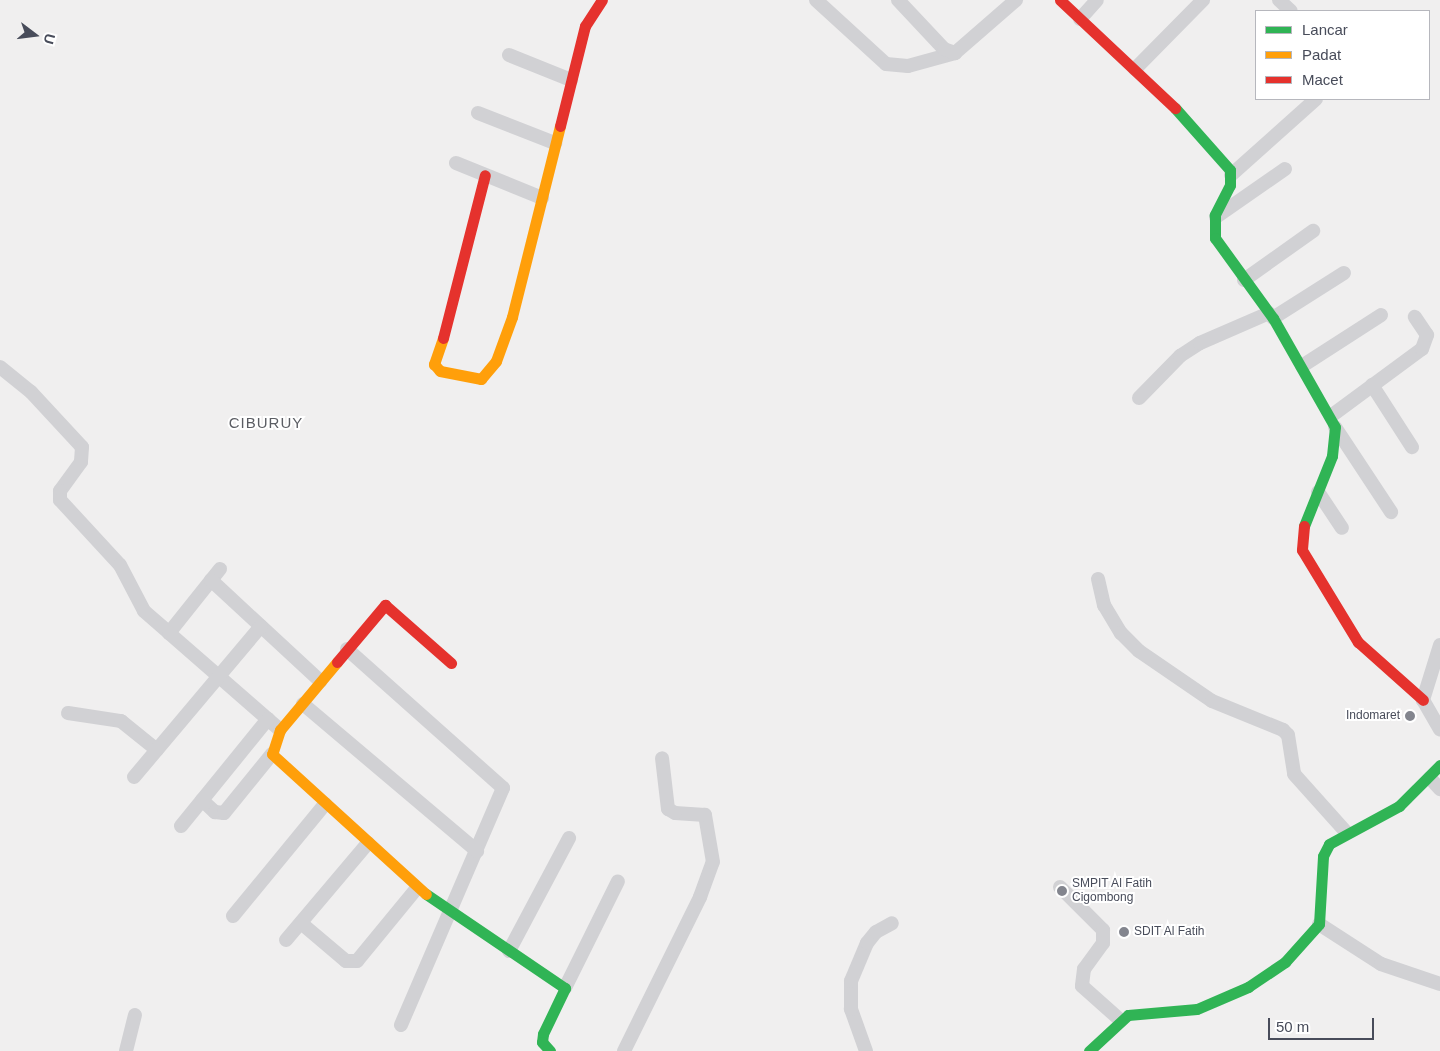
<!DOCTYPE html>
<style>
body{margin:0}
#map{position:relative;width:1440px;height:1051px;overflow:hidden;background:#f0efef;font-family:Arial,sans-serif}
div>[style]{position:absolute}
.street>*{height:14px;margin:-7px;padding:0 7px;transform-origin:7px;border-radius:7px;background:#d1d1d4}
.fast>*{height:11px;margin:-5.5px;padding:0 5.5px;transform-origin:5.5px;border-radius:5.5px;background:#30b455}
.slow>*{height:11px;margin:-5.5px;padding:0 5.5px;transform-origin:5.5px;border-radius:5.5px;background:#ff9f0a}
.jam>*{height:11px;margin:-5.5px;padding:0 5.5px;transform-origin:5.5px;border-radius:5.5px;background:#e5322d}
.dots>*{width:14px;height:14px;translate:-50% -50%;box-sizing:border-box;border:2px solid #fff;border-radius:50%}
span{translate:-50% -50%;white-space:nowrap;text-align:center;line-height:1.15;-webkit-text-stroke:4px #fff;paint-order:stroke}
.poi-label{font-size:12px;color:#484c5a}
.right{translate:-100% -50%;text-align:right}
.left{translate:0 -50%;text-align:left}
.quarter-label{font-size:15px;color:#5b5d63;letter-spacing:1px}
.legend{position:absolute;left:1255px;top:10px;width:175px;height:90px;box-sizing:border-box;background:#fff;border:1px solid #b6b7bd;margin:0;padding:6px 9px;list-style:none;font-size:15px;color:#484c5a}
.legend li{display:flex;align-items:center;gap:10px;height:25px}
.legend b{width:25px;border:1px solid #b6b7bd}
.north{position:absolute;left:10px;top:10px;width:50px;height:50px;-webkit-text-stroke:4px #fff;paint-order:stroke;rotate:105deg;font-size:14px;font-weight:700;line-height:20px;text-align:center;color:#484c5a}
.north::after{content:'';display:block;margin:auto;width:18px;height:22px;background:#484c5a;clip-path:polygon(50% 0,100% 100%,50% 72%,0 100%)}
.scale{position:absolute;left:1268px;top:1018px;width:106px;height:22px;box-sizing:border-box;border:2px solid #484c5a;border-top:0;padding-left:6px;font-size:15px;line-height:18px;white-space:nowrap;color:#484c5a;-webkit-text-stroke:4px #fff;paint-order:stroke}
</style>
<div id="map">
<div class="street">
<i style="left:816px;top:0;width:95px;rotate:42.4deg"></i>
<i style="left:886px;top:64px;width:22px;rotate:5deg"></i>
<i style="left:908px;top:66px;width:49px;rotate:-15.5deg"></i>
<i style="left:898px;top:0;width:67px;rotate:46.8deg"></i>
<i style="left:944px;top:49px;width:12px;rotate:20deg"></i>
<i style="left:955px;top:53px;width:81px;rotate:-41deg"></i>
<i style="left:1279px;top:0;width:16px;rotate:43deg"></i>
<i style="left:1080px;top:19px;width:25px;rotate:-48deg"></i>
<i style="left:509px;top:55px;width:67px;rotate:22deg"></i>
<i style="left:1135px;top:69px;width:97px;rotate:-45.4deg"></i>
<i style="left:478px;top:113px;width:83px;rotate:21.3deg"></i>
<i style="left:456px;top:163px;width:93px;rotate:22.1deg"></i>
<i style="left:1231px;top:175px;width:114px;rotate:-41.8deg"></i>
<i style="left:1216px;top:217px;width:84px;rotate:-34.8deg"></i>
<i style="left:1244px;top:280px;width:85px;rotate:-35.4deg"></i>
<i style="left:1273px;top:318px;width:84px;rotate:-32.4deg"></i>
<i style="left:1302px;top:366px;width:94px;rotate:-32.8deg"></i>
<i style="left:0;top:367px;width:40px;rotate:39deg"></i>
<i style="left:31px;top:392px;width:75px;rotate:47.2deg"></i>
<i style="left:82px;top:447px;width:15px;rotate:94deg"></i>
<i style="left:81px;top:462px;width:36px;rotate:126deg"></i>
<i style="left:60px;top:491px;width:9px;rotate:90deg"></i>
<i style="left:60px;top:500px;width:88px;rotate:47.3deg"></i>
<i style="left:120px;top:565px;width:52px;rotate:62.4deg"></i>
<i style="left:144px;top:611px;width:33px;rotate:41deg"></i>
<i style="left:1372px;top:385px;width:74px;rotate:57.2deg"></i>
<i style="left:1139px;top:398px;width:59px;rotate:-45.7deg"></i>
<i style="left:1180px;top:356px;width:24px;rotate:-33deg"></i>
<i style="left:1200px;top:343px;width:75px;rotate:-23.5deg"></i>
<i style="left:1331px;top:416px;width:113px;rotate:-36.4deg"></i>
<i style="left:1422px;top:349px;width:15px;rotate:-70deg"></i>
<i style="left:1427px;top:335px;width:22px;rotate:-124deg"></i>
<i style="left:1335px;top:427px;width:102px;rotate:56.6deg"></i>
<i style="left:1318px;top:492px;width:43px;rotate:56.3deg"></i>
<i style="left:220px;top:569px;width:82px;rotate:128.6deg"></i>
<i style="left:169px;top:633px;width:147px;rotate:41.1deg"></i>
<i style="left:1098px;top:579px;width:27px;rotate:77deg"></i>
<i style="left:1104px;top:605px;width:33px;rotate:59deg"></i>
<i style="left:1121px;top:633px;width:25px;rotate:45deg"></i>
<i style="left:1139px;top:651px;width:88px;rotate:34.4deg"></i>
<i style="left:1212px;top:701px;width:77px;rotate:22.2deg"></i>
<i style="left:1283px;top:730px;width:7px;rotate:45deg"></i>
<i style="left:1288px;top:735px;width:39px;rotate:81deg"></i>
<i style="left:1294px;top:774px;width:78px;rotate:48.1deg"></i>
<i style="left:211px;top:580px;width:149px;rotate:42.8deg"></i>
<i style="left:1440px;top:645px;width:58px;rotate:107.2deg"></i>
<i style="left:1423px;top:700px;width:34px;rotate:60deg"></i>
<i style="left:347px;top:649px;width:209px;rotate:41.7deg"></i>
<i style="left:503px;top:788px;width:258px;rotate:113.3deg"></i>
<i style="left:303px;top:704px;width:228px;rotate:40.2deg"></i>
<i style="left:68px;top:713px;width:54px;rotate:8.6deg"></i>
<i style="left:121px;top:721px;width:46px;rotate:38.9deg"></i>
<i style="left:134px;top:777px;width:197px;rotate:-49.9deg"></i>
<i style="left:1430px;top:778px;width:15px;rotate:48deg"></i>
<i style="left:202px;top:800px;width:18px;rotate:43deg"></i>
<i style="left:215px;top:812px;width:9px;rotate:6deg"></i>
<i style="left:224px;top:813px;width:76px;rotate:-50.9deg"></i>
<i style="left:181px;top:826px;width:138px;rotate:-50.9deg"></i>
<i style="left:1060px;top:887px;width:61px;rotate:45deg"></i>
<i style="left:1103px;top:930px;width:13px;rotate:90deg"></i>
<i style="left:1103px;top:943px;width:32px;rotate:126deg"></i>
<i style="left:1084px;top:969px;width:17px;rotate:97deg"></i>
<i style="left:1082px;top:986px;width:50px;rotate:41.7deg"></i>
<i style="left:233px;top:916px;width:145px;rotate:-50.6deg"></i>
<i style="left:301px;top:923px;width:59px;rotate:40.2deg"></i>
<i style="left:346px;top:961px;width:11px"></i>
<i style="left:357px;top:961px;width:94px;rotate:-50.6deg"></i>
<i style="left:1319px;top:924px;width:74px;rotate:32.8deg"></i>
<i style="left:1381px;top:964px;width:62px;rotate:18.7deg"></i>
<i style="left:286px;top:940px;width:127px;rotate:-49.8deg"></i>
<i style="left:509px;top:951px;width:128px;rotate:-62deg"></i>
<i style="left:565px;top:988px;width:119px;rotate:-63.6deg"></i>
<i style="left:126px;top:1051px;width:37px;rotate:-76deg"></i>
<i style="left:624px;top:1051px;width:172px;rotate:-63.7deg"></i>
<i style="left:700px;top:897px;width:37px;rotate:-70deg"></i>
<i style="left:713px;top:862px;width:48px;rotate:-99.7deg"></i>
<i style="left:705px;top:815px;width:30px;rotate:-176deg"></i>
<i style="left:675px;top:813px;width:8px;rotate:-150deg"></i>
<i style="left:668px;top:809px;width:51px;rotate:-96.7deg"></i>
<i style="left:866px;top:1051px;width:45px;rotate:-109.7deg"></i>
<i style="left:851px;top:1009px;width:28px;rotate:-90deg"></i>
<i style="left:851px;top:981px;width:41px;rotate:-67.2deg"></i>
<i style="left:867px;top:943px;width:14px;rotate:-51deg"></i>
<i style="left:876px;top:932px;width:18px;rotate:-29deg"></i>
</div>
<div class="fast">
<i style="left:1175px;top:108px;width:83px;rotate:48.4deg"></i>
<i style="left:1230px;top:170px;width:15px;rotate:90deg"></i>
<i style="left:1230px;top:185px;width:34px;rotate:117deg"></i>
<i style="left:1215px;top:215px;width:23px;rotate:90deg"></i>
<i style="left:1215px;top:238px;width:99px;rotate:54.1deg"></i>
<i style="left:1273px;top:318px;width:125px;rotate:60.4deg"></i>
<i style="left:1335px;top:427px;width:29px;rotate:96deg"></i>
<i style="left:1332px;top:456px;width:75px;rotate:111.8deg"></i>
<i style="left:426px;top:894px;width:168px;rotate:34.1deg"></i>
<i style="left:565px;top:988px;width:51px;rotate:115.6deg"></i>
<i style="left:543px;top:1034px;width:8px;rotate:97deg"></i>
<i style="left:542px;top:1042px;width:12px;rotate:48deg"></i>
<i style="left:1089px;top:1051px;width:53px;rotate:-42.7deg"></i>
<i style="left:1128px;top:1015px;width:69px;rotate:-5deg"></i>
<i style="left:1197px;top:1009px;width:56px;rotate:-23.3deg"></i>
<i style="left:1248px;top:987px;width:45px;rotate:-34deg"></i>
<i style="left:1285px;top:962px;width:51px;rotate:-48.2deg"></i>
<i style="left:1319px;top:924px;width:68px;rotate:-86.6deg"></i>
<i style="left:1323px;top:856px;width:13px;rotate:-63deg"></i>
<i style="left:1329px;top:844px;width:80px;rotate:-28.5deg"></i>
<i style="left:1399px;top:806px;width:58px;rotate:-45deg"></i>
</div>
<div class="slow">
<i style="left:443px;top:338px;width:28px;rotate:109deg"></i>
<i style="left:434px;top:364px;width:9px;rotate:49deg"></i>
<i style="left:440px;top:371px;width:42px;rotate:11deg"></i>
<i style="left:481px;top:379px;width:23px;rotate:-50deg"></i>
<i style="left:496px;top:361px;width:47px;rotate:-70deg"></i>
<i style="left:512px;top:317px;width:197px;rotate:-75.9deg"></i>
<i style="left:337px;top:662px;width:89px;rotate:130deg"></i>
<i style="left:280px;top:730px;width:25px;rotate:108deg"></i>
<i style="left:272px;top:754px;width:208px;rotate:42.3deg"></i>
</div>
<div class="jam">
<i style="left:1060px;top:0;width:158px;rotate:43.2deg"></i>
<i style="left:560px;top:126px;width:103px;rotate:-76deg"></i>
<i style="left:585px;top:26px;width:31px;rotate:-57deg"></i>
<i style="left:443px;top:338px;width:168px;rotate:-75.6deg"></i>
<i style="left:1304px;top:526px;width:24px;rotate:95deg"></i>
<i style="left:1302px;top:550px;width:108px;rotate:58.7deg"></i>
<i style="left:1358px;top:642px;width:87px;rotate:41.7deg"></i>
<i style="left:337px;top:662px;width:75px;rotate:-49.9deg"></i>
<i style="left:385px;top:605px;width:88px;rotate:41.3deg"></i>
</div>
<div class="dots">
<i style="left:1410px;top:716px;background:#83858e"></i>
<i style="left:1062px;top:891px;background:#83858e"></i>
<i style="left:1124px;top:932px;background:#83858e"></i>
</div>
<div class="poi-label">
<span class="right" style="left:1400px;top:716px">Indomaret</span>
<span class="left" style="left:1072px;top:891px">SMPIT Al Fatih<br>Cigombong</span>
<span class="left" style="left:1134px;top:932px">SDIT Al Fatih</span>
</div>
<div class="quarter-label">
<span style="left:266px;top:423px">CIBURUY</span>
</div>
<ul class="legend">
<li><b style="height:6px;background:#30b455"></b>Lancar</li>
<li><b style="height:6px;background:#ff9f0a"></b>Padat</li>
<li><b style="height:6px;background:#e5322d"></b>Macet</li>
</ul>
<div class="north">U</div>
<div class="scale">50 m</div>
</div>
